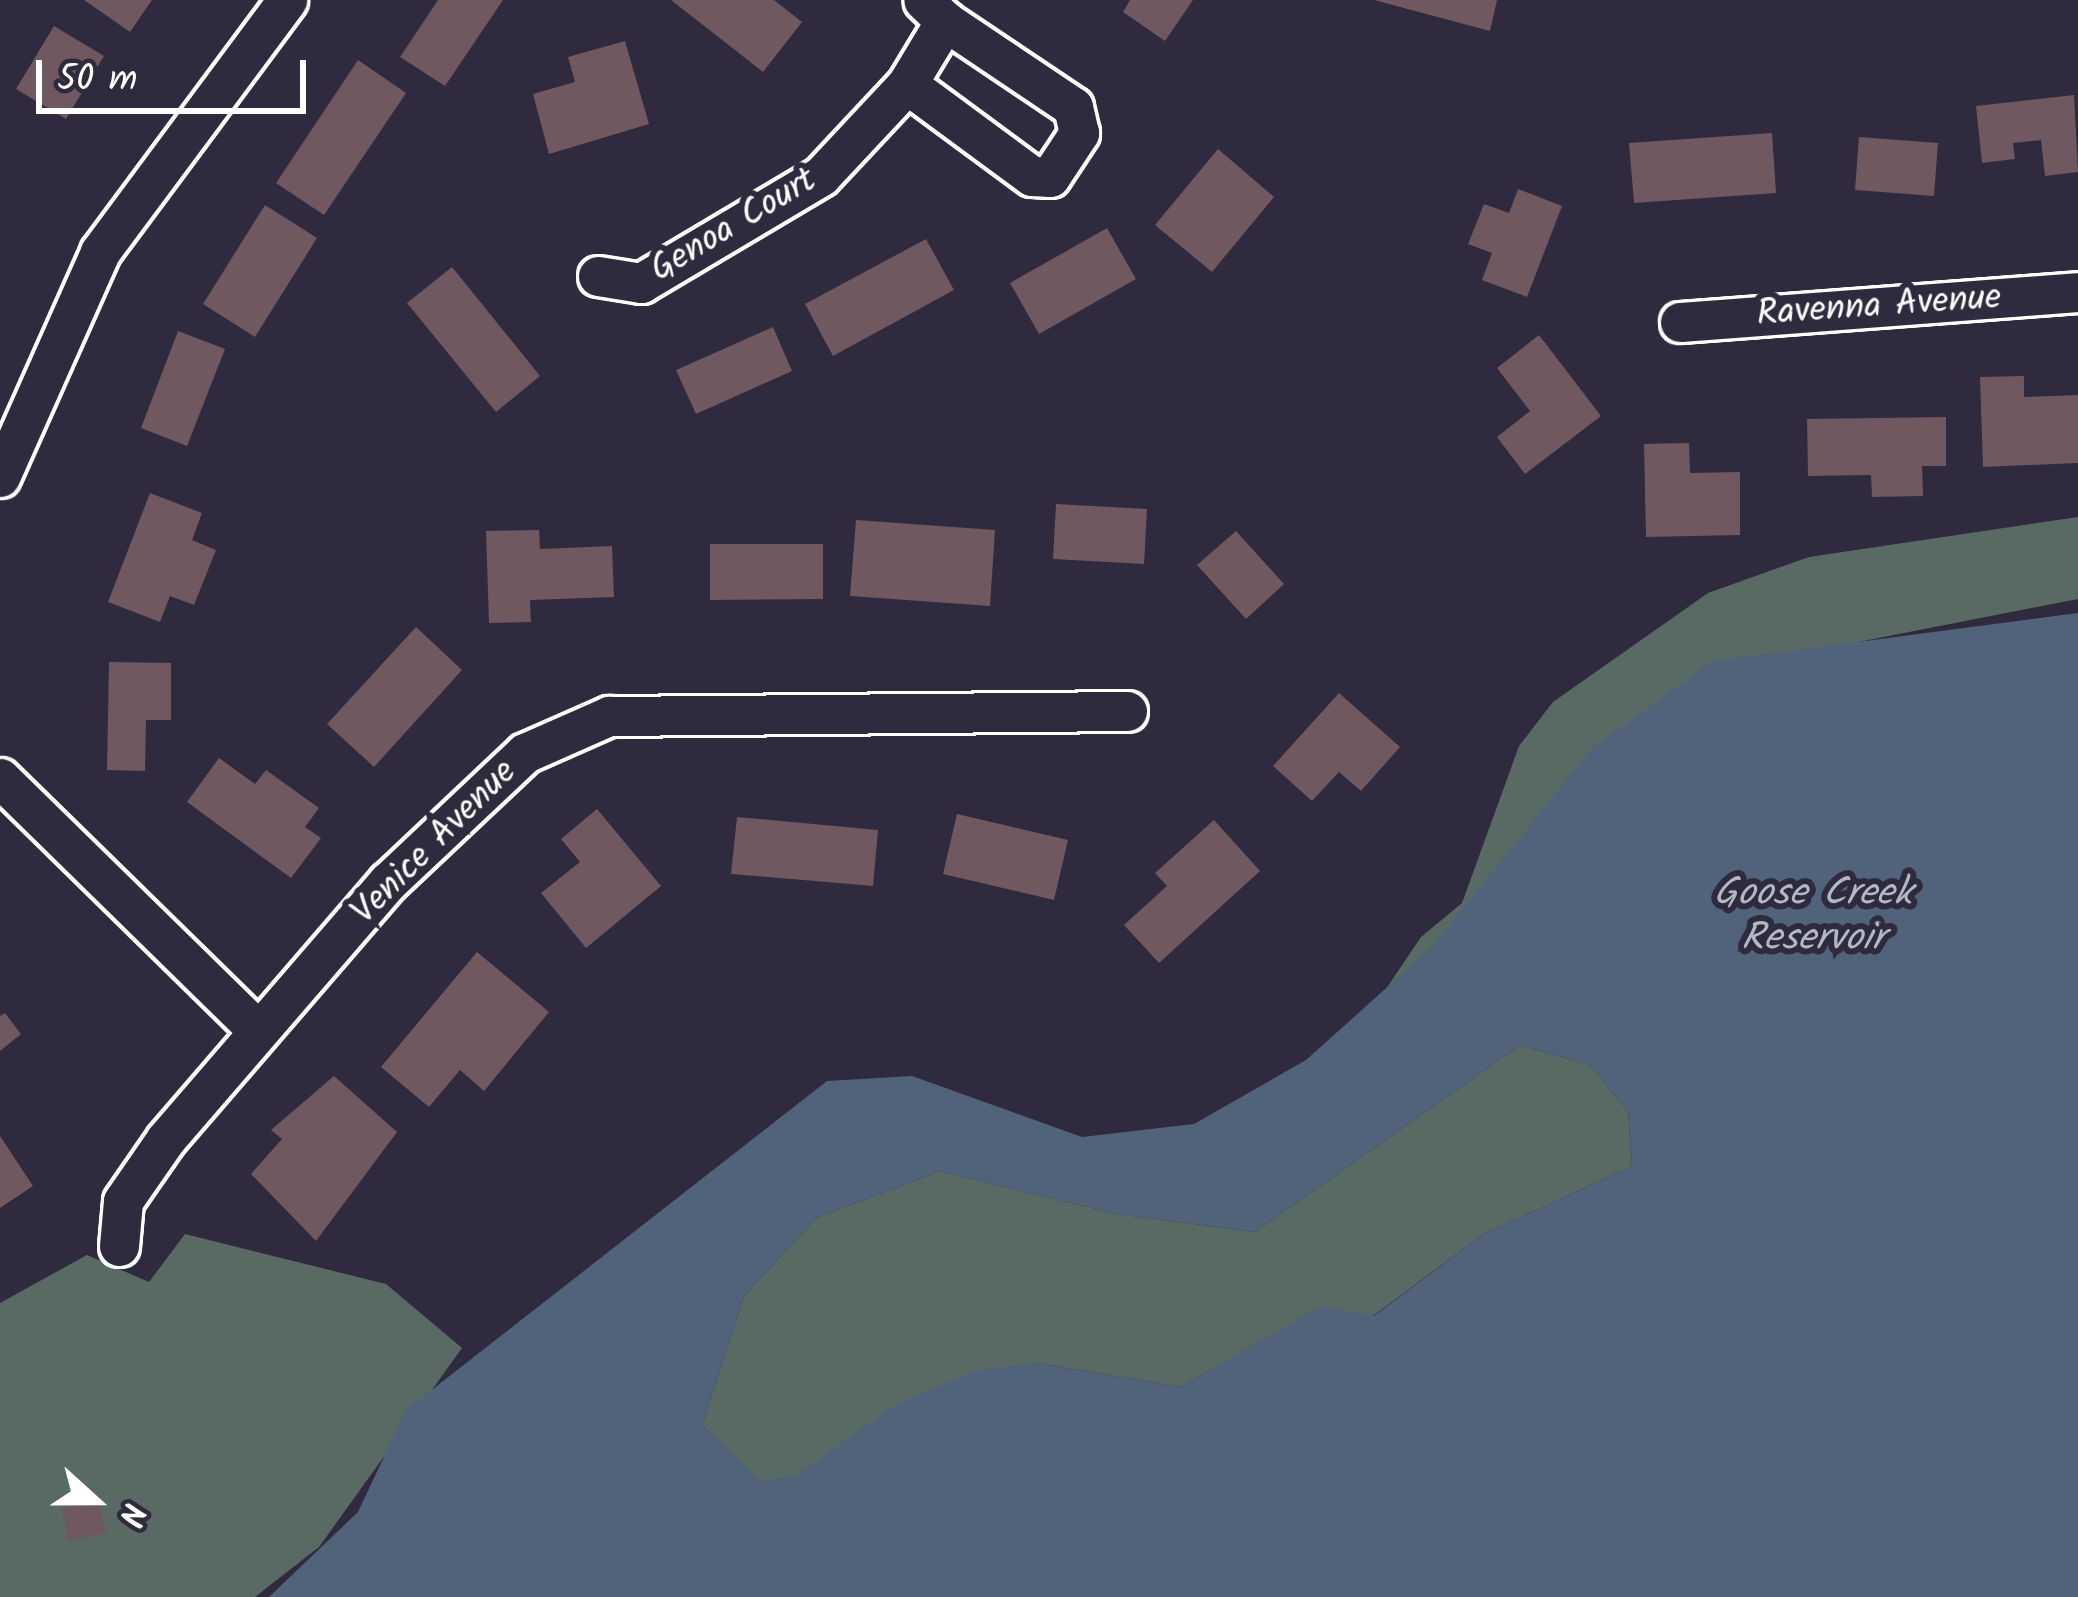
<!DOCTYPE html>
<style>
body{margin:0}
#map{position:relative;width:2078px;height:1597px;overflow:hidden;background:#2f2a3d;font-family:Kalam,sans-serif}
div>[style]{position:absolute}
.green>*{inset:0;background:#586a63}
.water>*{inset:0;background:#50637b}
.building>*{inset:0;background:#6f585f}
.roads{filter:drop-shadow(3px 0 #fff) drop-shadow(-3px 0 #fff) drop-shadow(0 3px #fff) drop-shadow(0 -3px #fff)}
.street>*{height:39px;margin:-19.5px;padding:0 19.5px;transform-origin:19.5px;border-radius:19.5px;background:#2f2a3d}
span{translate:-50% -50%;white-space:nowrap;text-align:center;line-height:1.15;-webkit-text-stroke:12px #2f2a3d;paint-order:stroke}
.street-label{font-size:36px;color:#fff}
.water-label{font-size:39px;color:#b0b9c4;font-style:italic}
.north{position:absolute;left:36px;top:1441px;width:120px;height:120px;-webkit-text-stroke:9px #2f2a3d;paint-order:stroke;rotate:111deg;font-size:33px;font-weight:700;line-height:48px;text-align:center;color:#fff}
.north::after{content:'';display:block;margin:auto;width:42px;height:54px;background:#fff;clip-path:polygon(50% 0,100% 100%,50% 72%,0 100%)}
.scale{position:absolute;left:36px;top:60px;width:270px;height:54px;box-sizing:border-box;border:6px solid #fff;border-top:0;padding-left:15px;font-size:36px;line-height:42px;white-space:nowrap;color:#fff;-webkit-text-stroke:9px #2f2a3d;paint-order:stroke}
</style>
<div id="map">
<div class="green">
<i style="clip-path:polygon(2078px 517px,2078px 599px,1710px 671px,1340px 1057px,1421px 937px,1462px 903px,1519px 746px,1553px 702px,1708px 593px,1809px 557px)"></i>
<i style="clip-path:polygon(1520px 1045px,1590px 1065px,1628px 1111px,1632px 1166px,1482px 1235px,1373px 1316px,1321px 1307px,1181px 1387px,1036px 1363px,798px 1476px,760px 1482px,702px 1425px,744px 1296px,816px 1218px,940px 1171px,1117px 1214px,1255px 1232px)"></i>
<i style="clip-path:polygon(185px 1234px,386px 1284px,462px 1348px,319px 1547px,255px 1597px,0 1597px,0 1303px,87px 1255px,149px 1282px)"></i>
</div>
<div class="water">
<i style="clip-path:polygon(evenodd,2078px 613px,2078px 1597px,269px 1597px,358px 1512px,406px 1410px,827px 1081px,912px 1076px,1082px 1137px,1194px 1124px,1306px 1060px,1432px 947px,1591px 749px,1713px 661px,2078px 613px,1520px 1045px,1590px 1065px,1628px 1111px,1632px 1166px,1482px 1235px,1374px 1316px,1321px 1306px,1181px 1387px,1036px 1363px,976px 1371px,896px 1404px,798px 1475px,761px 1482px,702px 1425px,744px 1296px,816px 1218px,940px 1171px,1117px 1214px,1255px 1232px,1520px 1045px)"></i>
</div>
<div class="building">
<i style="clip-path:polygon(84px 0,152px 0,130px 32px)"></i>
<i style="clip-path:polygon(438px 0,503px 0,445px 86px,400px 57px)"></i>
<i style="clip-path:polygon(671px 0,774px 0,802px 22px,763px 72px)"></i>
<i style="clip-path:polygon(1130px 0,1193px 0,1165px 41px,1123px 12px)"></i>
<i style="clip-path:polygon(1374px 0,1497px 0,1490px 31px)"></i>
<i style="clip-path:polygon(54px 26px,104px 56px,66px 119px,16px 89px)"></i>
<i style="clip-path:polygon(625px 41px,649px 124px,549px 154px,533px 94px,575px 82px,568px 57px)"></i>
<i style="clip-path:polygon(358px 60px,406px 93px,324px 215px,276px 183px)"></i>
<i style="clip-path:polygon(2074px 95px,2078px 172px,2045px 176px,2041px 140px,2013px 143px,2015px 159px,1982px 163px,1976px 106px)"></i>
<i style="clip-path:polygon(1772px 133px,1776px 193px,1634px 203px,1629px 143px)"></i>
<i style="clip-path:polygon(1859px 137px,1938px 143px,1934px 196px,1855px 190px)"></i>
<i style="clip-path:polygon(1218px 149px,1274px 197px,1212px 272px,1155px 225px)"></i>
<i style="clip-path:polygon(1518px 189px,1562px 206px,1527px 297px,1482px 280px,1492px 253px,1468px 244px,1484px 204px,1509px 213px)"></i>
<i style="clip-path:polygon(265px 205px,317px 238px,255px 337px,203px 304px)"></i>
<i style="clip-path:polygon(1107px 228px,1136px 279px,1039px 334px,1010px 283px)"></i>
<i style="clip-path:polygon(926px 239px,954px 290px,833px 356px,805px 304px)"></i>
<i style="clip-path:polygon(452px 267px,540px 376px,496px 412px,407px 303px)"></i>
<i style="clip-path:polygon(773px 327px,792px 371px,696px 414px,676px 370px)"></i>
<i style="clip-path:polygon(178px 331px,225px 349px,187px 446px,141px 428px)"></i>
<i style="clip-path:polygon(1539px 335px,1601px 416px,1525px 474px,1497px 437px,1530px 411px,1497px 368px)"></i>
<i style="clip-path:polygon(2024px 376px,2024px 397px,2078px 395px,2078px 463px,1983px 467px,1980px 377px)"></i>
<i style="clip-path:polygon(1946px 417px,1946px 466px,1922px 466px,1923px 496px,1872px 497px,1871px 475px,1808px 476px,1807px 419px)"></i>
<i style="clip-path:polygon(1689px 443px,1690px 473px,1740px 472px,1740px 535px,1646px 537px,1644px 444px)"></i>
<i style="clip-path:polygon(150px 493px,202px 513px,192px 540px,216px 550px,194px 605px,170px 596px,160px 622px,108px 602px)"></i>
<i style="clip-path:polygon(1056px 504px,1147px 509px,1144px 564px,1053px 559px)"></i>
<i style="clip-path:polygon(856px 520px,995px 530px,990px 606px,850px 596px)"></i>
<i style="clip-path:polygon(539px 530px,540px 549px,612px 546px,614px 597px,530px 600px,531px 622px,489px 623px,486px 531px)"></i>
<i style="clip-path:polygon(1236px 531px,1284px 584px,1246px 619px,1197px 565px)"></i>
<i style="clip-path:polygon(710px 544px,823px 544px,823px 599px,710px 600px)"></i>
<i style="clip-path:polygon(416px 627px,462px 670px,374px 767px,327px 724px)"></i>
<i style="clip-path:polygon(109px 662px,171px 663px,171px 720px,146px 720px,145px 771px,107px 770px)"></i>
<i style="clip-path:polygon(1339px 693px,1400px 747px,1361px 791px,1339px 772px,1312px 801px,1273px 766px)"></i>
<i style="clip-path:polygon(219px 758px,255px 784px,266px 770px,319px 808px,305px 827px,321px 838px,291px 878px,187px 802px)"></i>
<i style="clip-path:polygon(597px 809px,661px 886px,586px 948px,541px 893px,580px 862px,561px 839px)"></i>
<i style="clip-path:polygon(957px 814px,1068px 840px,1054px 900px,943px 874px)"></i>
<i style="clip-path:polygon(737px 817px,878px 830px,873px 886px,731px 874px)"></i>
<i style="clip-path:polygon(1214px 820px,1260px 871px,1159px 963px,1124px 925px,1167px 886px,1155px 873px)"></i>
<i style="clip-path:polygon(477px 952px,549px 1012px,484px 1091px,460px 1070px,429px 1107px,381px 1067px)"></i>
<i style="clip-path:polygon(5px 1013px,21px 1034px,0 1051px,0 1016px)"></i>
<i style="clip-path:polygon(334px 1076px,397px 1132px,316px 1241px,251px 1174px,282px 1139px,271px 1130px)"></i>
<i style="clip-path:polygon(0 1136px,33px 1186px,0 1208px)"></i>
<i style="clip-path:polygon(99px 1501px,106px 1533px,68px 1541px,62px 1508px)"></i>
</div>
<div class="roads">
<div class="street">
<i style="left:907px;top:84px;width:155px;rotate:36.4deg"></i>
<i style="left:1032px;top:176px;width:18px;rotate:3deg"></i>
<i style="left:1050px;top:177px;width:53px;rotate:-56.6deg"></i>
<i style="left:1079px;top:133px;width:27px;rotate:-103deg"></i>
<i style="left:1073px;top:107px;width:154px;rotate:-146.1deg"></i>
<i style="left:598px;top:276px;width:44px;rotate:9.2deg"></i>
<i style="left:641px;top:283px;width:209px;rotate:-30.7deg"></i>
<i style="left:821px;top:176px;width:126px;rotate:-46.9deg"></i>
<i style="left:907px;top:84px;width:74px;rotate:-58.9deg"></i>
<i style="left:945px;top:21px;width:30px;rotate:-136deg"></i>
<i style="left:1680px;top:322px;width:399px;rotate:-4.3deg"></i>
<i style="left:0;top:477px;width:246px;rotate:-66deg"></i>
<i style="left:100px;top:252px;width:314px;rotate:-53.4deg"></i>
<i style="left:0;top:778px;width:361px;rotate:44.4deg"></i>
<i style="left:119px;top:1246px;width:45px;rotate:-84.9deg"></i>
<i style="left:123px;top:1201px;width:75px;rotate:-55.3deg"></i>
<i style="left:166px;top:1139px;width:340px;rotate:-49.2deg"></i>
<i style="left:388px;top:882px;width:188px;rotate:-43.3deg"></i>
<i style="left:525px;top:753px;width:92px;rotate:-23.8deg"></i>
<i style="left:609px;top:716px;width:518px;rotate:-0.55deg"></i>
</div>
</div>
<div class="street-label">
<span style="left:734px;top:226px;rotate:-31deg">Genoa Court</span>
<span style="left:1879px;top:307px;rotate:-4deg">Ravenna Avenue</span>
<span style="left:435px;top:843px;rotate:-45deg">Venice Avenue</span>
</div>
<div class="water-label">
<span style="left:1813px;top:917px">Goose Creek<br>Reservoir</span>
</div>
<div class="north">N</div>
<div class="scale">50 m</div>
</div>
